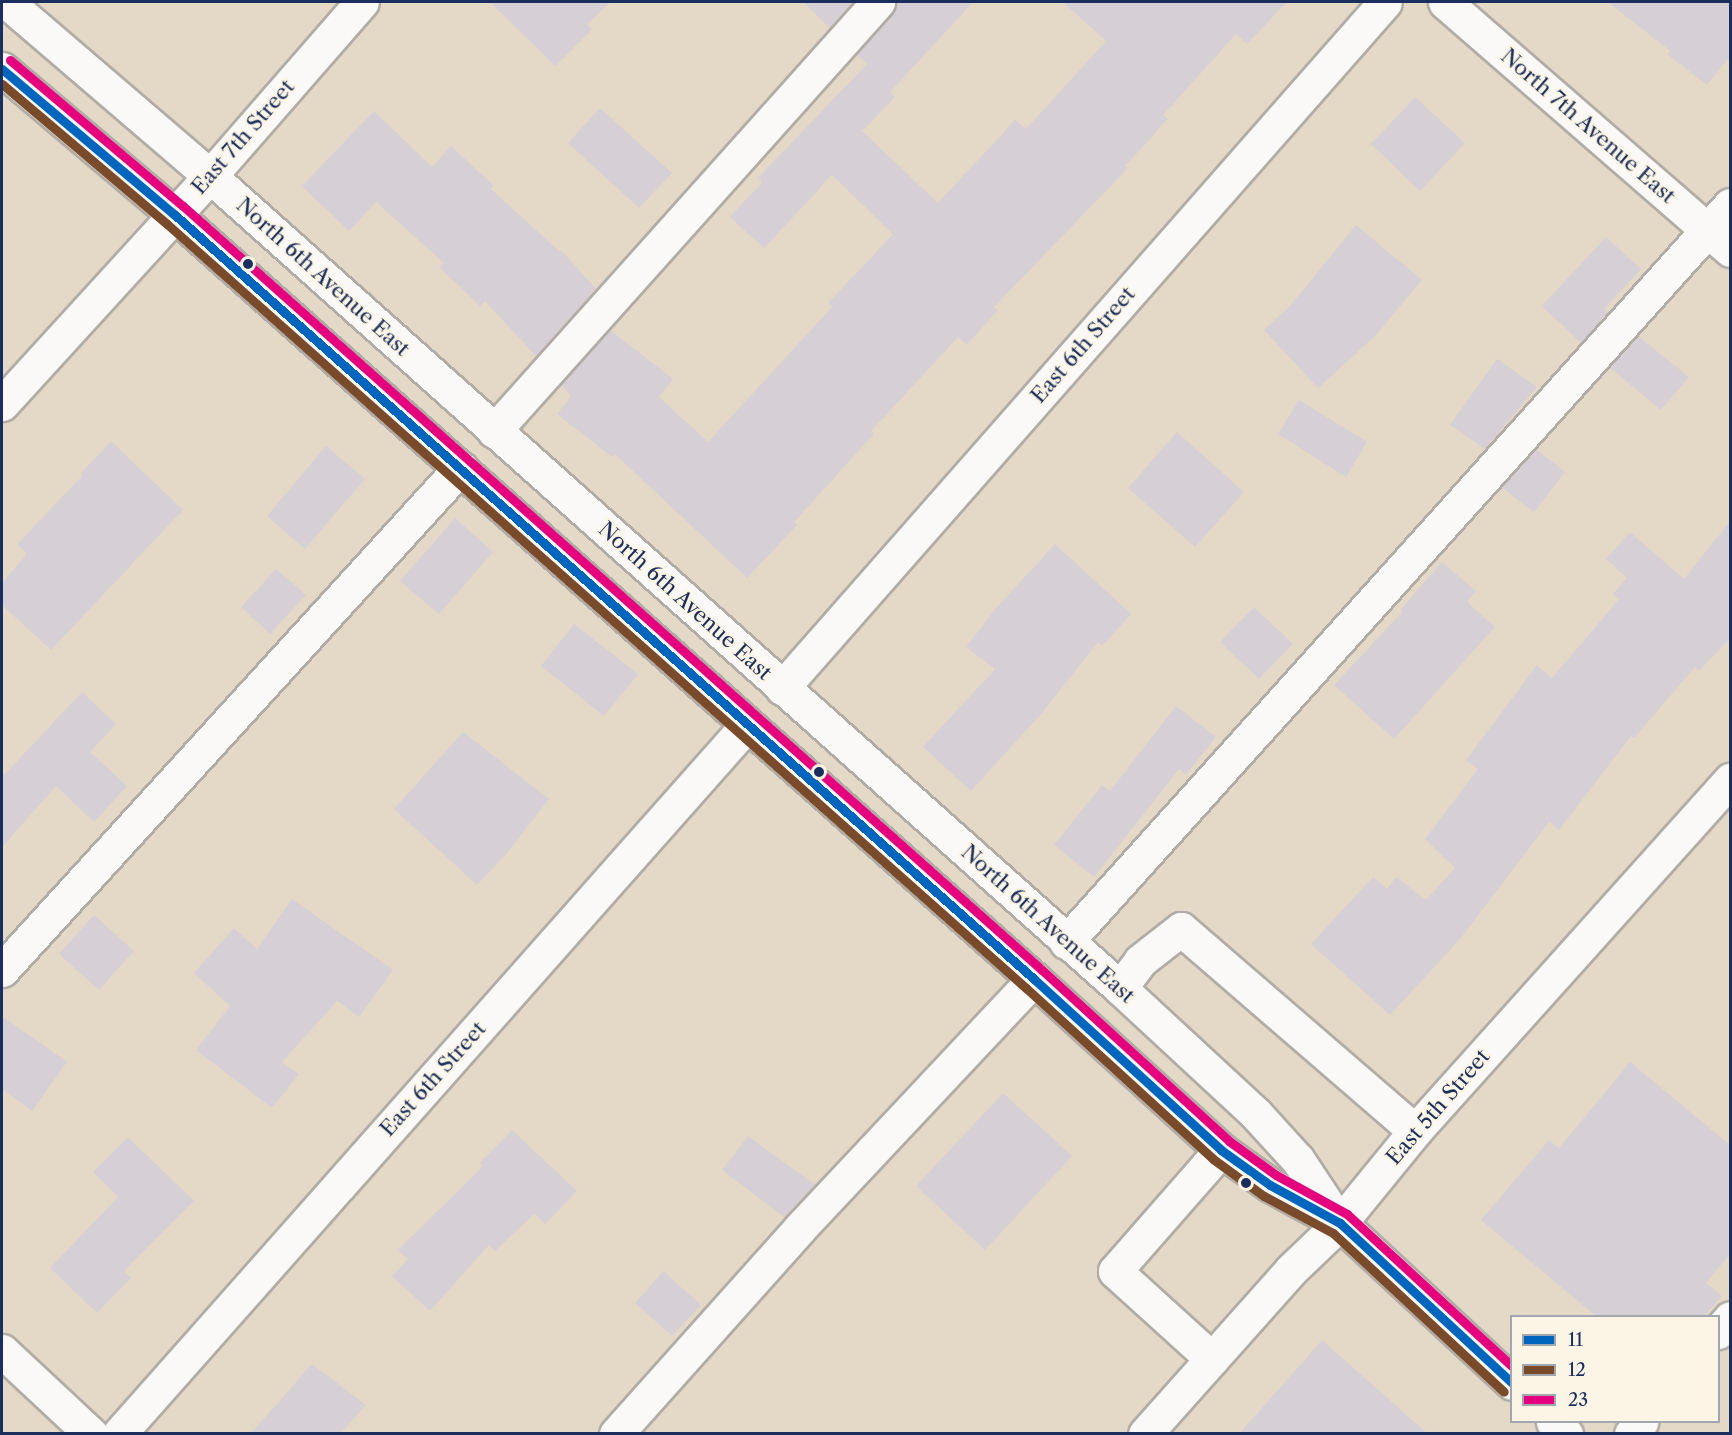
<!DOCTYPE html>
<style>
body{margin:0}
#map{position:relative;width:1732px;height:1435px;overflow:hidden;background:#e4d9c7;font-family:"Libre Caslon Text",serif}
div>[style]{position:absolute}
.building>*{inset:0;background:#d6cfd5}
.roads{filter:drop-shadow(2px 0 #b1aca5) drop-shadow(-2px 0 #b1aca5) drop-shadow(0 2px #b1aca5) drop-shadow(0 -2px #b1aca5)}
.minor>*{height:33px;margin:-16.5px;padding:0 16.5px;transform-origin:16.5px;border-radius:16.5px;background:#fbf9f7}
.major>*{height:33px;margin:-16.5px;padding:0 16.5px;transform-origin:16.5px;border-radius:16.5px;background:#fbf9f7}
.bus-1>*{height:9px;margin:-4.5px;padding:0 4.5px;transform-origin:4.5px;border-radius:4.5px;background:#0065bd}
.bus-2>*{height:9px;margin:-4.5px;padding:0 4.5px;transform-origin:4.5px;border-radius:4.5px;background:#7a4b2a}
.bus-3>*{height:9px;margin:-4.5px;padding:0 4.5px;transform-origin:4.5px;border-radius:4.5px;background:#e5007d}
.dots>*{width:16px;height:16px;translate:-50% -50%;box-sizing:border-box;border:3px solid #fcf5e5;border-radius:50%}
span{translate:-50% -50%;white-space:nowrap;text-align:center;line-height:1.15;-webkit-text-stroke:4.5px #fcf5e5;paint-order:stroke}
.street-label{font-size:21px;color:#1b2f5e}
.frame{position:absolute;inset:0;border:3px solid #1b2f5e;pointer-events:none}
.legend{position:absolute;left:1510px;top:1315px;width:210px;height:108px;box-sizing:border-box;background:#fcf5e5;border:2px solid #a2a6af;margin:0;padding:8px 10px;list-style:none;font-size:18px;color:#1b2f5e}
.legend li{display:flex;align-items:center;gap:12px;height:30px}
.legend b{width:30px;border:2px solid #a2a6af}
</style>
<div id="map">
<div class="building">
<i style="clip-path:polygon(490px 2px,611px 2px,587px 24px,592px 29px,555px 66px)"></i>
<i style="clip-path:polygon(803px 2px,853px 2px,830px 28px)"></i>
<i style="clip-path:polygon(896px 2px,973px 2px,890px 92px,895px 97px,862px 131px,938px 203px,1015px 120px,1026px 129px,1106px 41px,1063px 2px,1287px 2px,1247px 44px,1236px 34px,1163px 115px,1168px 119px,1125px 166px,1128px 168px,994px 307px,998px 310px,967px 345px,958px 337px,871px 431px,874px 434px,794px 522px,797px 525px,747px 578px,615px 454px,612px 457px,557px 414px,571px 396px,561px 384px,610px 330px,673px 379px,659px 397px,708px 442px,832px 307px,828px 303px,893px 234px,832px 175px,764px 248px,730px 217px,762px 182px,758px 178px,867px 64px,857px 54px,892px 15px)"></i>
<i style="clip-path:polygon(1608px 2px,1731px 2px,1731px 55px,1707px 85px,1667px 54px,1670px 51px)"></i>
<i style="clip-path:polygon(1415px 97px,1465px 143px,1420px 191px,1371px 144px)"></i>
<i style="clip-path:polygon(600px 108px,672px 173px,639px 208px,568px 143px)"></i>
<i style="clip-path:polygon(374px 111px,432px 167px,451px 146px,494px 186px,491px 189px,559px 251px,561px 250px,596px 289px,536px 356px,485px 301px,480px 306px,439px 267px,444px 263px,376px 202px,349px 231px,302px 186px)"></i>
<i style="clip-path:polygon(1356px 225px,1422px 280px,1376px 335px,1318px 388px,1264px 330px,1290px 306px)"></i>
<i style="clip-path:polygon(1606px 237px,1641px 269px,1604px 309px,1608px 312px,1581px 343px,1542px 306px)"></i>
<i style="clip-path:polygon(1638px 336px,1689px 377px,1661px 410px,1609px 367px)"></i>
<i style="clip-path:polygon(1497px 359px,1537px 387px,1485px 449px,1450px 425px)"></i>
<i style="clip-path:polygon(1299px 400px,1367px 442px,1346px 477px,1278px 434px)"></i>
<i style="clip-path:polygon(1177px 432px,1244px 492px,1195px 547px,1128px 488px)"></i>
<i style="clip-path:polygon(111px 441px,183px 510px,51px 650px,2px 605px,2px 583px,27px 554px,17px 544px,82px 476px,80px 474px)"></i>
<i style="clip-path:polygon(326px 446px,365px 479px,305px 549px,267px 516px)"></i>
<i style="clip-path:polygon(1536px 449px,1565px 472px,1534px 512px,1501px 487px)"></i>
<i style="clip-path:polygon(455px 518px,493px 552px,439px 614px,400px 581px)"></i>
<i style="clip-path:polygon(1731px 520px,1731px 637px,1699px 671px,1695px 667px,1634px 738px,1631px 736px,1559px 830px,1549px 822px,1460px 939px,1390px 1015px,1311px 944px,1373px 877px,1387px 889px,1396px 877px,1426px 900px,1455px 868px,1425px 839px,1478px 769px,1466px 760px,1537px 665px,1552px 678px,1619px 599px,1613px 594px,1627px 578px,1606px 559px,1630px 532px,1684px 579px)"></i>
<i style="clip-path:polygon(1055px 544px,1131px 614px,1102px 646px,1098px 642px,1041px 714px,971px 791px,923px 747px,995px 669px,966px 647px,997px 607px)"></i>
<i style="clip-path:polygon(1442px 562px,1476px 591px,1467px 602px,1495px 627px,1394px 739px,1334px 685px,1402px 612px,1400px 610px)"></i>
<i style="clip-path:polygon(276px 569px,306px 595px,270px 634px,241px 607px)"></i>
<i style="clip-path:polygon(1254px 607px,1293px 644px,1259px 679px,1220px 642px)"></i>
<i style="clip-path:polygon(574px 624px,638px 674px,604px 716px,541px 666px)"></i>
<i style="clip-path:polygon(82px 692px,116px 724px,90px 752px,127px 786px,94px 822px,56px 786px,2px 847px,2px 777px)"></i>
<i style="clip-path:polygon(1176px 706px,1216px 737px,1186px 775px,1179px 769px,1094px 877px,1054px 845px,1102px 785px,1110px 791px)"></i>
<i style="clip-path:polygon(463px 732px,549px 799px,507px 853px,477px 885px,394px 809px)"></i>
<i style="clip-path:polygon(292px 899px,393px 970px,359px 1017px,337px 1001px,282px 1062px,299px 1074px,272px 1108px,196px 1050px,230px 1006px,194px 973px,234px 928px,257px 949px)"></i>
<i style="clip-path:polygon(94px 915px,134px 951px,99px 990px,59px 954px)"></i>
<i style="clip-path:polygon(2px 1016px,67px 1062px,32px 1111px,2px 1089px)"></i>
<i style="clip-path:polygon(1630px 1062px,1731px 1146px,1731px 1253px,1706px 1283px,1722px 1296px,1704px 1317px,1597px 1317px,1481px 1220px,1549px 1140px,1559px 1148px)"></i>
<i style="clip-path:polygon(1003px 1093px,1072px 1156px,985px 1250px,916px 1186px)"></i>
<i style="clip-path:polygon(512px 1130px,577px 1191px,545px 1224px,534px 1214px,495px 1251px,489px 1245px,430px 1311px,392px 1276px,408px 1259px,398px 1250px,483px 1166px,480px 1163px)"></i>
<i style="clip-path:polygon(748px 1136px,815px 1185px,784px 1217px,722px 1170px)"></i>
<i style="clip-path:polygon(128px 1137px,194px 1201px,124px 1271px,131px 1278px,97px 1313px,50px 1268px,118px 1197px,93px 1172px)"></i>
<i style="clip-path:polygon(663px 1271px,701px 1305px,672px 1336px,635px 1303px)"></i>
<i style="clip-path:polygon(1322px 1340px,1428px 1434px,1239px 1434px)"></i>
<i style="clip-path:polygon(312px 1364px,366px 1405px,340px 1434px,250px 1434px)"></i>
</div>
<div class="roads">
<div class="minor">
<i style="left:1445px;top:2px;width:378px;rotate:41deg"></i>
<i style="left:2px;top:404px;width:309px;rotate:-47.6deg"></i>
<i style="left:210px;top:176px;width:231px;rotate:-48.9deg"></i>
<i style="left:494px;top:431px;width:576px;rotate:-48.17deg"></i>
<i style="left:782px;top:688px;width:913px;rotate:-48.68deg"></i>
<i style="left:1066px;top:942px;width:992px;rotate:-47.98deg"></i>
<i style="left:2px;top:970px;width:680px;rotate:-47.62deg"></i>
<i style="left:1120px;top:988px;width:34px;rotate:-53deg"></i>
<i style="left:1140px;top:961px;width:52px;rotate:-38deg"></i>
<i style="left:1181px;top:929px;width:309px;rotate:40.8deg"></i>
<i style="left:1718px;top:1332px;width:18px;rotate:-49deg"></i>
<i style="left:2px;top:1351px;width:122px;rotate:43deg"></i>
<i style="left:1212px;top:1359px;width:131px;rotate:-137.8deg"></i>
<i style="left:1115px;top:1271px;width:161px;rotate:-48.8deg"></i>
<i style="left:119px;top:1434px;width:947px;rotate:-48.47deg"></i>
<i style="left:616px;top:1434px;width:276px;rotate:-48.2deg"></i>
<i style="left:800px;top:1228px;width:342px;rotate:-46.8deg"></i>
<i style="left:1145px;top:1434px;width:218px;rotate:-48.3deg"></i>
<i style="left:1290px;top:1271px;width:69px;rotate:-43.8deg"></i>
<i style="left:1340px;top:1223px;width:119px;rotate:-50.8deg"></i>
<i style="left:1415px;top:1131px;width:472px;rotate:-48.1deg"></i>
<i style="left:1631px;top:1434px;width:16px;rotate:-50deg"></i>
</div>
<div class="major">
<i style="left:7px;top:2px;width:267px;rotate:40.6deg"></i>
<i style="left:210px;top:176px;width:1220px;rotate:41.74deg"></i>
<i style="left:1120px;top:988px;width:185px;rotate:42.8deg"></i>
<i style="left:1256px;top:1114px;width:62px;rotate:47.6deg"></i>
<i style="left:1298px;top:1160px;width:71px;rotate:56.5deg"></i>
<i style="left:2px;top:69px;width:226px;rotate:40.2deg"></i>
<i style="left:175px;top:215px;width:1150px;rotate:41.65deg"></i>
<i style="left:1034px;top:979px;width:253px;rotate:42.4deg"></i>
<i style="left:1221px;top:1150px;width:60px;rotate:35.5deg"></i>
<i style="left:1270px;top:1185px;width:80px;rotate:28.5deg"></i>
<i style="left:1340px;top:1223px;width:235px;rotate:42.9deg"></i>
<i style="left:1553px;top:1422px;width:18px;rotate:43deg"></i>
</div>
</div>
<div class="bus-1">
<i style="left:2px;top:69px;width:226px;rotate:40.2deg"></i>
<i style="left:175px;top:215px;width:1150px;rotate:41.65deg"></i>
<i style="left:1034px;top:979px;width:253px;rotate:42.4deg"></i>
<i style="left:1221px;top:1150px;width:60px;rotate:35.5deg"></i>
<i style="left:1270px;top:1185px;width:80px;rotate:28.5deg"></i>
<i style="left:1340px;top:1223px;width:235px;rotate:42.9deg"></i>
</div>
<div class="bus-2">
<i style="left:2px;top:84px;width:216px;rotate:40.3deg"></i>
<i style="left:167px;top:224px;width:1150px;rotate:41.65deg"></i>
<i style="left:1026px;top:988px;width:253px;rotate:42.4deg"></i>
<i style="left:1213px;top:1159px;width:63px;rotate:36deg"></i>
<i style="left:1264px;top:1196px;width:78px;rotate:28.2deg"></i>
<i style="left:1333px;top:1233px;width:233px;rotate:42.9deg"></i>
</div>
<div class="bus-3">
<i style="left:10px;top:60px;width:226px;rotate:40.2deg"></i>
<i style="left:183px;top:206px;width:1150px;rotate:41.65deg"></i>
<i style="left:1042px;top:970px;width:253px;rotate:42.4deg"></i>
<i style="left:1229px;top:1141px;width:58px;rotate:35.9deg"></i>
<i style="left:1276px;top:1175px;width:81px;rotate:28.8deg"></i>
<i style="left:1347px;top:1214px;width:224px;rotate:42.7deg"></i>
</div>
<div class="dots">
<i style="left:248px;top:264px;background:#1b2f5e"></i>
<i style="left:819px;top:772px;background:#1b2f5e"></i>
<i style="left:1246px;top:1183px;background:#1b2f5e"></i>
</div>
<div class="street-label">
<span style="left:1588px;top:126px;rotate:41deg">North 7th Avenue East</span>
<span style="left:243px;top:137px;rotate:-49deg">East 7th Street</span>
<span style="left:323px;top:277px;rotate:42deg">North 6th Avenue East</span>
<span style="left:1083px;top:345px;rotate:-49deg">East 6th Street</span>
<span style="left:685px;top:601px;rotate:42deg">North 6th Avenue East</span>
<span style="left:1048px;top:924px;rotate:42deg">North 6th Avenue East</span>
<span style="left:433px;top:1079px;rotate:-48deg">East 6th Street</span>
<span style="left:1438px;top:1107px;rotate:-49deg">East 5th Street</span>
</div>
<div class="frame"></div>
<ul class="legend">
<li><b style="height:8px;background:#0065bd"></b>11</li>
<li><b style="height:8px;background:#7a4b2a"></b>12</li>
<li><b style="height:8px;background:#e5007d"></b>23</li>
</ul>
</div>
